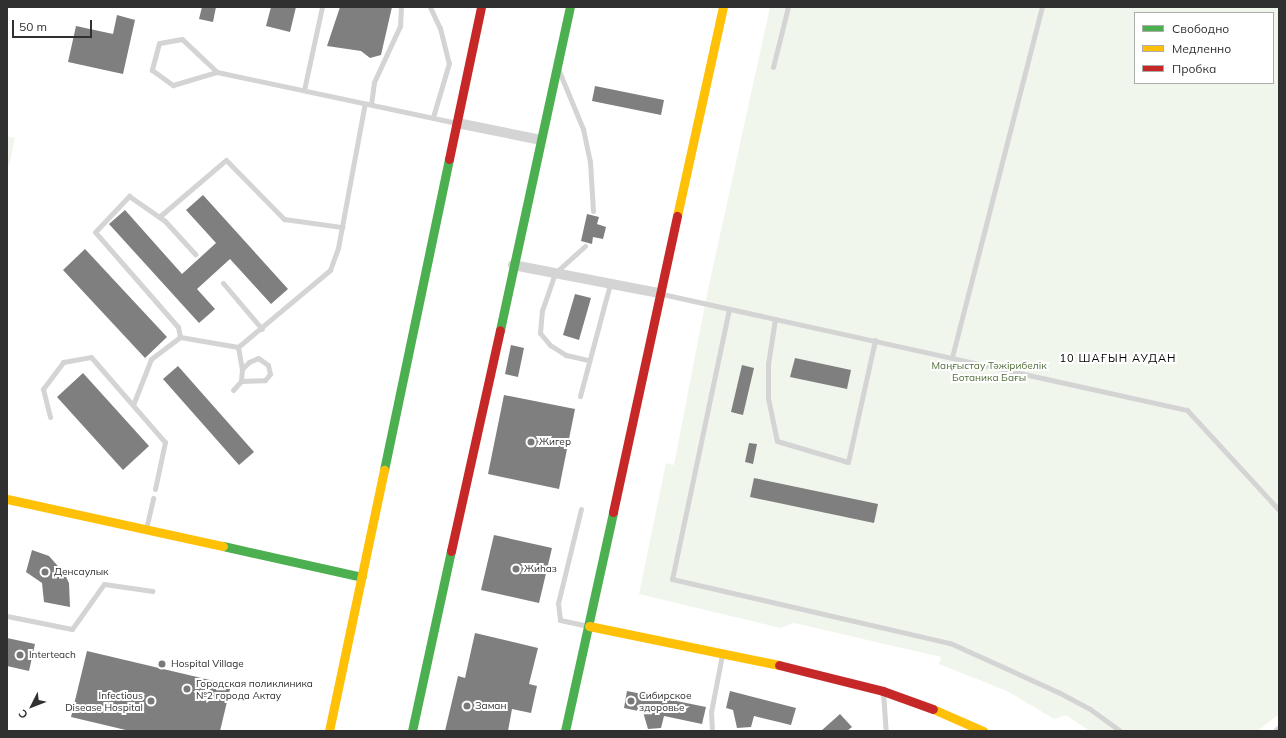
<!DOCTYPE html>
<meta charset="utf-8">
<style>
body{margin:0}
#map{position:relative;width:1286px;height:738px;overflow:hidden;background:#fff;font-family:Mulish,sans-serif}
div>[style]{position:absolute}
.green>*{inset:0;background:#f1f6ed}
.building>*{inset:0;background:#7f7f7f}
.lane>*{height:5px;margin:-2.5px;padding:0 2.5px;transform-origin:2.5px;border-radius:2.5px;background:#d4d4d4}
.street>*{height:10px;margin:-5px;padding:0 5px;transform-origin:5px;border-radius:5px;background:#d4d4d4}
.fast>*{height:9px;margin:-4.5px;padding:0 4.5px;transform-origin:4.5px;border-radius:4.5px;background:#4caf50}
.slow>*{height:9px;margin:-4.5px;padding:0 4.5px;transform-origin:4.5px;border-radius:4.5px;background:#ffc107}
.jam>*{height:9px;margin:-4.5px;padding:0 4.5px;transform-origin:4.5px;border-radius:4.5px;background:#c62828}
.dots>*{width:11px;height:11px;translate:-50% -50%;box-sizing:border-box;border:2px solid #fff;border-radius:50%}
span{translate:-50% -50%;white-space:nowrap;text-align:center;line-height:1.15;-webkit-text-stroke:4px #fff;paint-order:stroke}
.park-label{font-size:10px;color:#536f3a}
.poi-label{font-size:10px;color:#303030}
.left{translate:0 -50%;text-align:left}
.right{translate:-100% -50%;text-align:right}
.neighbourhood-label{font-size:11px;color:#000;letter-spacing:1px}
.frame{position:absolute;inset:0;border:8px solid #303030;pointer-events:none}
.legend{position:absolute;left:1134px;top:12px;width:140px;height:72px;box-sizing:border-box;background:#fff;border:1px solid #acacac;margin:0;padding:5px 7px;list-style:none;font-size:12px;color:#303030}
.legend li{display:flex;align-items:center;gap:8px;height:20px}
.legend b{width:20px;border:1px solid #acacac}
.north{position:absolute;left:12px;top:686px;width:40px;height:40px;-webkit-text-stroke:3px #fff;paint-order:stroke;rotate:228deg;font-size:11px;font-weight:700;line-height:16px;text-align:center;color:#303030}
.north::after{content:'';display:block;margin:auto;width:14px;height:18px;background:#303030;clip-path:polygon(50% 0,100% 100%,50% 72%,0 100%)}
.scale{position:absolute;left:12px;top:20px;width:80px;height:18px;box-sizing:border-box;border:2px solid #303030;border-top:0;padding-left:5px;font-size:12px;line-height:14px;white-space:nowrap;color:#303030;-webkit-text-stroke:3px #fff;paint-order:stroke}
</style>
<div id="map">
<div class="green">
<i style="clip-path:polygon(evenodd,770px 7px,1279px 7px,1279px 714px,1258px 731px,1090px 731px,1066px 715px,1054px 719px,1007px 691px,939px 664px,941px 657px,794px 623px,781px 628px,639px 594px,666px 463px,674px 465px,706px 299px,770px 7px,1135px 13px,1273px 13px,1273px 83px,1135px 83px,1135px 13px)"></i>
<i style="clip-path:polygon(7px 136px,15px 138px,9px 166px,7px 165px)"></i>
</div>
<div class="building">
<i style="clip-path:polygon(202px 7px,216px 7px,213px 22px,199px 19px)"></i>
<i style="clip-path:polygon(271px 7px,296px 7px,290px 32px,266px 26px)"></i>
<i style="clip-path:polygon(340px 7px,392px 7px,381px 55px,370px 58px,361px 51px,327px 46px)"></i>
<i style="clip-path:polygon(117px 15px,135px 20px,123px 74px,68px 62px,76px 26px,113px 34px)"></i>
<i style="clip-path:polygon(595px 86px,664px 100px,661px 115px,592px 101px)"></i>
<i style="clip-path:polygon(203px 195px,288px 289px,271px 304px,230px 259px,197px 289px,215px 309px,199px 323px,109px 224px,125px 210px,182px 274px,216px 243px,186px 210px)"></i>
<i style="clip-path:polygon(587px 214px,599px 217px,597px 224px,606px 227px,603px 239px,593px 237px,592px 244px,581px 241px)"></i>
<i style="clip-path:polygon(85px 249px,167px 337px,145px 358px,63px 270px)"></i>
<i style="clip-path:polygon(575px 294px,591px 298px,579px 340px,563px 335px)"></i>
<i style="clip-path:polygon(511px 345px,524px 348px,518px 377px,505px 374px)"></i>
<i style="clip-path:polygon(795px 358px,851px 370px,847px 389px,790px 377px)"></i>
<i style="clip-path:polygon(742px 365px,754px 368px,743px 415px,731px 412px)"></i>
<i style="clip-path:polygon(178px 366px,254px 452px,239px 465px,163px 379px)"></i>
<i style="clip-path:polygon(83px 373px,149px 446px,123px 470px,57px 397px)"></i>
<i style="clip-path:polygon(504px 395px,575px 409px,559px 489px,488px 474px)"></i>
<i style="clip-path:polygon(749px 443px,757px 444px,753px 464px,745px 462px)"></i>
<i style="clip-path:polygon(754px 478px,878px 504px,874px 523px,750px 497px)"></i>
<i style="clip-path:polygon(494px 535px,552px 548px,539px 603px,481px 590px)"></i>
<i style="clip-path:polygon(32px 550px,49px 556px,64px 573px,69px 583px,70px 607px,44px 602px,42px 583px,26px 572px)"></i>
<i style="clip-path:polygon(475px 633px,538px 648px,529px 684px,537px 686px,531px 713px,512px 709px,508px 731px,445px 731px,458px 676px,465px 678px)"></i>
<i style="clip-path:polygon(7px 638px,35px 644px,29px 671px,7px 666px)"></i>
<i style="clip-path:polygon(87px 651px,231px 685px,220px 731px,130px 731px,71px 717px)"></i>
<i style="clip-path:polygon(627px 691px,706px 707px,702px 724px,664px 716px,661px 728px,648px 729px,643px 712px,624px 708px)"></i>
<i style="clip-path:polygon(730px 691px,796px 708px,791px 725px,754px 716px,751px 727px,737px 728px,733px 710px,726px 708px)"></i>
<i style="clip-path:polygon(840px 714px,852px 727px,847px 731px,821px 731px)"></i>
</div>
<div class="lane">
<i style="left:430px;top:7px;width:23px;rotate:65deg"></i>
<i style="left:440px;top:28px;width:36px;rotate:76deg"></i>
<i style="left:449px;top:63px;width:56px;rotate:106.5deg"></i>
<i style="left:773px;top:67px;width:62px;rotate:-76deg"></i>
<i style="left:559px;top:71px;width:63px;rotate:67.5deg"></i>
<i style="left:583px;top:129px;width:34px;rotate:78deg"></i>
<i style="left:590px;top:162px;width:49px;rotate:86.5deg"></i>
<i style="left:217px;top:72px;width:48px;rotate:-136.7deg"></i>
<i style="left:182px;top:39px;width:23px;rotate:170deg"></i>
<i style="left:159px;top:43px;width:28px;rotate:105deg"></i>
<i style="left:152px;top:70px;width:26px;rotate:36deg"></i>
<i style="left:173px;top:85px;width:46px;rotate:-16.5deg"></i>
<i style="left:217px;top:72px;width:244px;rotate:12deg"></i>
<i style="left:304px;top:90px;width:85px;rotate:-77.8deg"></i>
<i style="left:371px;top:104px;width:22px;rotate:-82deg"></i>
<i style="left:374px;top:82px;width:62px;rotate:-65.1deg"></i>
<i style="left:400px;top:26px;width:19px;rotate:-87deg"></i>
<i style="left:159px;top:217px;width:88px;rotate:-40.4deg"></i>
<i style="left:226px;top:160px;width:83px;rotate:45.5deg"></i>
<i style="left:284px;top:219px;width:59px;rotate:7.9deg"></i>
<i style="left:585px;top:246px;width:40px;rotate:138deg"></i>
<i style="left:555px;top:273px;width:39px;rotate:109deg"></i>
<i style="left:542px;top:310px;width:23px;rotate:95deg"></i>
<i style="left:540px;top:333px;width:16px;rotate:50deg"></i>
<i style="left:550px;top:345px;width:19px;rotate:32deg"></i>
<i style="left:566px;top:355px;width:23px;rotate:13deg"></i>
<i style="left:223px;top:283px;width:60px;rotate:49.7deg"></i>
<i style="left:662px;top:294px;width:538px;rotate:12.46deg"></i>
<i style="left:1187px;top:410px;width:136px;rotate:47.4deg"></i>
<i style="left:729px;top:309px;width:276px;rotate:101.9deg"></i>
<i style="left:672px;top:579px;width:285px;rotate:13deg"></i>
<i style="left:950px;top:643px;width:119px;rotate:24.4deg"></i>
<i style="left:1058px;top:692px;width:36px;rotate:28deg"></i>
<i style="left:1090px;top:709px;width:37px;rotate:36deg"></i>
<i style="left:775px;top:319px;width:46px;rotate:98.8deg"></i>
<i style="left:768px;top:364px;width:34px;rotate:90deg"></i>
<i style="left:768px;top:398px;width:44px;rotate:78.2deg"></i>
<i style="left:777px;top:441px;width:74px;rotate:16.5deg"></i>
<i style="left:848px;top:462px;width:125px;rotate:-77.5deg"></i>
<i style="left:180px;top:337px;width:10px;rotate:-101deg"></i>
<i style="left:178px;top:327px;width:126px;rotate:-131.1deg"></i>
<i style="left:95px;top:232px;width:50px;rotate:-46.6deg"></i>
<i style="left:129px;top:196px;width:44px;rotate:34.8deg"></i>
<i style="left:165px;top:221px;width:45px;rotate:47.7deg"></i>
<i style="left:238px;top:347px;width:120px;rotate:-39.9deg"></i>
<i style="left:330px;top:270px;width:23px;rotate:-70deg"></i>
<i style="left:338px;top:248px;width:147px;rotate:-79.5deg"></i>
<i style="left:952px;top:357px;width:361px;rotate:-75.6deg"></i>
<i style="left:233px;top:390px;width:12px;rotate:-48deg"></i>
<i style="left:241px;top:381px;width:24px;rotate:-2deg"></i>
<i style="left:265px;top:380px;width:8px;rotate:-50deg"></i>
<i style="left:270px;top:374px;width:9px;rotate:-103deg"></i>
<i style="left:268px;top:365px;width:12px;rotate:-145deg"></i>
<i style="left:258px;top:358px;width:10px;rotate:156deg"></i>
<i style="left:249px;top:362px;width:10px;rotate:135deg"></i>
<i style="left:242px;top:369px;width:12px;rotate:95deg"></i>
<i style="left:580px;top:396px;width:116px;rotate:-75deg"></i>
<i style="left:133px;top:405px;width:49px;rotate:-68.6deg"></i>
<i style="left:151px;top:359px;width:36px;rotate:-37deg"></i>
<i style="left:180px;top:337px;width:59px;rotate:9.8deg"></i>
<i style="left:238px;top:347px;width:22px;rotate:80deg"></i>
<i style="left:50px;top:417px;width:29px;rotate:-104deg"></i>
<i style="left:43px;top:389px;width:34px;rotate:-53deg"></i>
<i style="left:63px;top:362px;width:28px;rotate:-10deg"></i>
<i style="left:91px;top:357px;width:113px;rotate:49deg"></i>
<i style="left:165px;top:442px;width:48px;rotate:102deg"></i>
<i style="left:581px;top:509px;width:97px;rotate:103.7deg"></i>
<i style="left:558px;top:603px;width:17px;rotate:83deg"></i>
<i style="left:560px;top:620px;width:29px;rotate:12deg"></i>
<i style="left:146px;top:529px;width:32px;rotate:-77deg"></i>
<i style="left:7px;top:616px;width:66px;rotate:11.3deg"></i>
<i style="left:72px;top:629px;width:55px;rotate:-54.6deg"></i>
<i style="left:104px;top:584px;width:49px;rotate:8.1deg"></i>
<i style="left:883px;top:692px;width:39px;rotate:86deg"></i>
<i style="left:712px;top:731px;width:19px;rotate:-93deg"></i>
<i style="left:711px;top:712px;width:58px;rotate:-79.1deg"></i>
<i style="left:1275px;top:731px;width:6px;rotate:-45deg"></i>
</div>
<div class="street">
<i style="left:457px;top:123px;width:86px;rotate:11.4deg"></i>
<i style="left:513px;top:265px;width:149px;rotate:10.9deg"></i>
</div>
<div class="fast">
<i style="left:500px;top:330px;width:330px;rotate:-77.8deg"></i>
<i style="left:384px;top:470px;width:318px;rotate:-78.2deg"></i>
<i style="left:223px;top:546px;width:142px;rotate:12.6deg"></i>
<i style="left:412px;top:731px;width:184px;rotate:-77.8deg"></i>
<i style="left:565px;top:731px;width:224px;rotate:-77.6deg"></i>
</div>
<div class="slow">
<i style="left:677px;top:216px;width:214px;rotate:-77.6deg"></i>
<i style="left:7px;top:499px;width:221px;rotate:12.3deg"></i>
<i style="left:589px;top:626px;width:194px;rotate:11.6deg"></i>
<i style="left:933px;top:709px;width:55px;rotate:23.7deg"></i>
<i style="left:329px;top:731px;width:267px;rotate:-78.1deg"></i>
</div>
<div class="jam">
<i style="left:449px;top:159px;width:155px;rotate:-78.1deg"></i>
<i style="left:613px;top:512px;width:303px;rotate:-77.8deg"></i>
<i style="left:451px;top:551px;width:226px;rotate:-77.5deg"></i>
<i style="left:779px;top:665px;width:107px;rotate:14deg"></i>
<i style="left:883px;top:691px;width:53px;rotate:19.8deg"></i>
</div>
<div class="dots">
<i style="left:531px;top:442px;background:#787878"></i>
<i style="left:516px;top:569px;background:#787878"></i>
<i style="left:45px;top:572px;background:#787878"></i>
<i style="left:20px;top:655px;background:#787878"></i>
<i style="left:162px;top:664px;background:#787878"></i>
<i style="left:187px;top:689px;background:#787878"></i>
<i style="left:151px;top:701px;background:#787878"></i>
<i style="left:631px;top:701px;background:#787878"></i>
<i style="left:467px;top:706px;background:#787878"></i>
</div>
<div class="park-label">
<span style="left:989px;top:371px">Маңғыстау Тәжірибелік<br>Ботаника Бағы</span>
</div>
<div class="poi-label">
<span class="left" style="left:539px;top:442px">Жигер</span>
<span class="left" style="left:524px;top:569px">Жиhаз</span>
<span class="left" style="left:54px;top:572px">Денсаулык</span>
<span class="left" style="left:29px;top:655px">Interteach</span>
<span class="left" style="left:171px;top:664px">Hospital Village</span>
<span class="left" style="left:196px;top:689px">Городская поликлиника<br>№2 города Актау</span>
<span class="right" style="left:143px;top:701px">Infectious<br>Disease Hospital</span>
<span class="left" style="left:639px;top:701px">Сибирское<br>здоровье</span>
<span class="left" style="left:475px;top:706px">Заман</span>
</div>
<div class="neighbourhood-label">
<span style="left:1118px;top:358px">10 ШАҒЫН АУДАН</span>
</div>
<div class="frame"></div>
<ul class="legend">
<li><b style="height:5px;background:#4caf50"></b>Свободно</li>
<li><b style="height:5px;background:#ffc107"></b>Медленно</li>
<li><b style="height:5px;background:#c62828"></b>Пробка</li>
</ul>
<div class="north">С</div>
<div class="scale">50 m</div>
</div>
